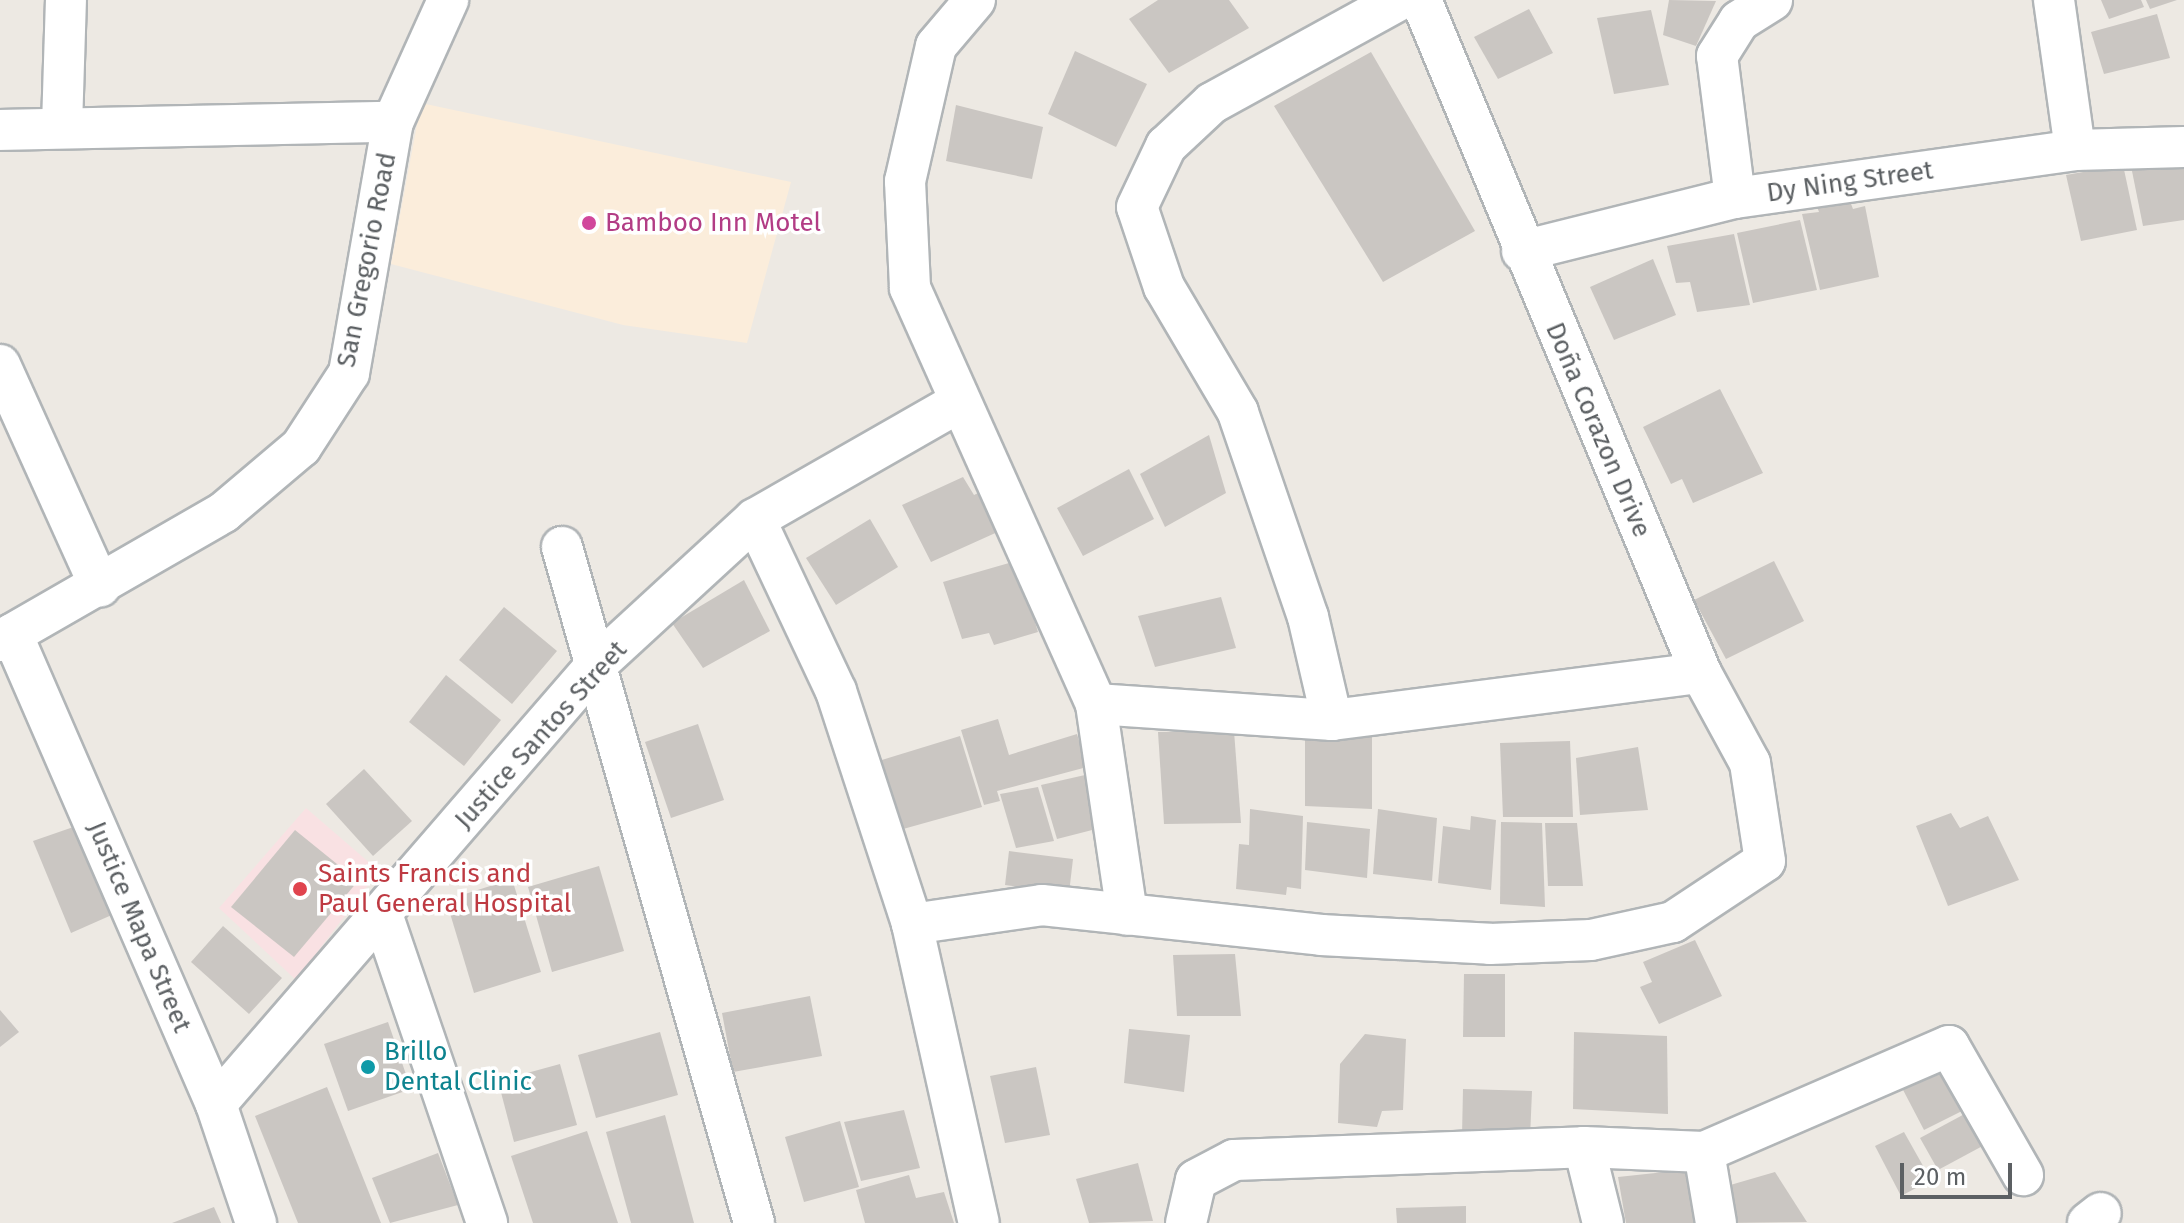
<!DOCTYPE html>
<meta charset="utf-8">
<style>
body{margin:0}
#map{position:relative;width:2184px;height:1223px;overflow:hidden;background:#ede9e3;font-family:"Fira Sans",sans-serif}
div>[style]{position:absolute}
.commercial>*{inset:0;background:#fbeddb}
.medical>*{inset:0;background:#f9e1e3}
.building>*{inset:0;background:#cac6c2}
.roads{filter:drop-shadow(2px 0 #b1b5b7) drop-shadow(-2px 0 #b1b5b7) drop-shadow(0 2px #b1b5b7) drop-shadow(0 -2px #b1b5b7)}
.minor>*{height:40px;margin:-20px;padding:0 20px;transform-origin:20px;border-radius:20px;background:#fff}
.dots>*{width:22px;height:22px;translate:-50% -50%;box-sizing:border-box;border:4px solid #fff;border-radius:50%}
span{translate:-50% -50%;white-space:nowrap;text-align:center;line-height:1.15;-webkit-text-stroke:7px #fff;paint-order:stroke}
.street-label{font-size:26px;color:#5c6063}
.hotel-label{font-size:26px;color:#b23c85}
.left{translate:0 -50%;text-align:left}
.health-label{font-size:26px;color:#be3a42}
.culture-label{font-size:26px;color:#0d838f}
.scale{position:absolute;left:1900px;top:1163px;width:112px;height:36px;box-sizing:border-box;border:4px solid #5c6063;border-top:0;padding-left:10px;font-size:24px;line-height:28px;white-space:nowrap;color:#5c6063;-webkit-text-stroke:6px #fff;paint-order:stroke}
</style>
<div id="map">
<div class="commercial">
<i style="clip-path:polygon(421px 103px,791px 182px,747px 343px,623px 325px,391px 264px)"></i>
</div>
<div class="medical">
<i style="clip-path:polygon(306px 808px,379px 871px,296px 980px,219px 908px)"></i>
</div>
<div class="building">
<i style="clip-path:polygon(1158px 0,1229px 0,1249px 28px,1169px 73px,1129px 19px)"></i>
<i style="clip-path:polygon(1669px 0,1716px 1px,1696px 46px,1663px 35px)"></i>
<i style="clip-path:polygon(2101px 0,2141px 0,2144px 7px,2109px 19px)"></i>
<i style="clip-path:polygon(2146px 0,2177px 0,2150px 9px)"></i>
<i style="clip-path:polygon(1529px 9px,1553px 53px,1498px 79px,1474px 37px)"></i>
<i style="clip-path:polygon(1651px 10px,1669px 85px,1614px 94px,1597px 18px)"></i>
<i style="clip-path:polygon(2157px 14px,2170px 58px,2104px 74px,2091px 32px)"></i>
<i style="clip-path:polygon(1075px 51px,1147px 84px,1116px 147px,1048px 114px)"></i>
<i style="clip-path:polygon(1371px 52px,1475px 231px,1383px 282px,1274px 106px)"></i>
<i style="clip-path:polygon(956px 105px,1043px 127px,1032px 179px,946px 161px)"></i>
<i style="clip-path:polygon(2184px 159px,2184px 220px,2143px 226px,2131px 166px)"></i>
<i style="clip-path:polygon(2123px 165px,2137px 230px,2081px 241px,2066px 175px)"></i>
<i style="clip-path:polygon(1848px 196px,1853px 209px,1865px 206px,1879px 277px,1820px 290px,1802px 214px,1819px 212px,1815px 201px)"></i>
<i style="clip-path:polygon(1800px 220px,1817px 290px,1753px 303px,1737px 233px)"></i>
<i style="clip-path:polygon(1734px 234px,1750px 305px,1697px 312px,1690px 282px,1676px 283px,1667px 246px)"></i>
<i style="clip-path:polygon(1653px 259px,1676px 315px,1614px 340px,1590px 287px)"></i>
<i style="clip-path:polygon(1720px 389px,1763px 473px,1693px 503px,1682px 479px,1671px 484px,1643px 427px)"></i>
<i style="clip-path:polygon(1209px 435px,1226px 493px,1165px 527px,1140px 474px)"></i>
<i style="clip-path:polygon(1129px 469px,1154px 519px,1083px 556px,1057px 508px)"></i>
<i style="clip-path:polygon(963px 477px,974px 495px,984px 490px,1002px 530px,931px 562px,902px 505px)"></i>
<i style="clip-path:polygon(870px 519px,898px 567px,836px 605px,806px 558px)"></i>
<i style="clip-path:polygon(1016px 561px,1038px 632px,994px 645px,989px 633px,962px 639px,943px 582px)"></i>
<i style="clip-path:polygon(1774px 561px,1804px 621px,1726px 659px,1694px 600px)"></i>
<i style="clip-path:polygon(744px 580px,770px 631px,703px 668px,672px 623px)"></i>
<i style="clip-path:polygon(1221px 597px,1236px 648px,1155px 667px,1138px 616px)"></i>
<i style="clip-path:polygon(504px 607px,557px 651px,512px 704px,459px 660px)"></i>
<i style="clip-path:polygon(446px 675px,501px 720px,464px 766px,409px 722px)"></i>
<i style="clip-path:polygon(998px 719px,1009px 755px,1077px 734px,1087px 767px,997px 791px,1000px 801px,984px 805px,961px 730px)"></i>
<i style="clip-path:polygon(698px 724px,724px 800px,671px 818px,645px 742px)"></i>
<i style="clip-path:polygon(1305px 727px,1372px 731px,1372px 809px,1305px 806px)"></i>
<i style="clip-path:polygon(1234px 731px,1241px 823px,1164px 824px,1158px 732px)"></i>
<i style="clip-path:polygon(960px 736px,982px 807px,896px 831px,872px 763px)"></i>
<i style="clip-path:polygon(1570px 741px,1573px 817px,1503px 817px,1500px 743px)"></i>
<i style="clip-path:polygon(1638px 747px,1648px 810px,1580px 815px,1576px 758px)"></i>
<i style="clip-path:polygon(364px 769px,412px 821px,373px 856px,326px 804px)"></i>
<i style="clip-path:polygon(1085px 775px,1100px 828px,1057px 839px,1041px 785px)"></i>
<i style="clip-path:polygon(1038px 787px,1054px 841px,1016px 848px,1000px 794px)"></i>
<i style="clip-path:polygon(1250px 809px,1303px 816px,1301px 889px,1287px 887px,1286px 895px,1236px 889px,1239px 844px,1249px 845px)"></i>
<i style="clip-path:polygon(1378px 809px,1437px 818px,1432px 881px,1373px 874px)"></i>
<i style="clip-path:polygon(1951px 813px,1960px 828px,1988px 816px,2019px 880px,1948px 906px,1916px 826px)"></i>
<i style="clip-path:polygon(1471px 816px,1496px 820px,1491px 890px,1438px 883px,1443px 826px,1470px 830px)"></i>
<i style="clip-path:polygon(1307px 822px,1370px 829px,1367px 878px,1305px 870px)"></i>
<i style="clip-path:polygon(1501px 822px,1542px 823px,1545px 907px,1500px 904px)"></i>
<i style="clip-path:polygon(1545px 823px,1577px 823px,1583px 886px,1548px 886px)"></i>
<i style="clip-path:polygon(82px 824px,123px 910px,71px 933px,33px 841px)"></i>
<i style="clip-path:polygon(295px 830px,358px 881px,294px 957px,231px 907px)"></i>
<i style="clip-path:polygon(1009px 851px,1073px 859px,1069px 893px,1005px 885px)"></i>
<i style="clip-path:polygon(599px 866px,624px 951px,552px 972px,528px 887px)"></i>
<i style="clip-path:polygon(512px 879px,541px 972px,474px 993px,446px 900px)"></i>
<i style="clip-path:polygon(223px 926px,282px 978px,249px 1014px,191px 962px)"></i>
<i style="clip-path:polygon(1695px 940px,1722px 996px,1659px 1024px,1640px 987px,1652px 982px,1643px 962px)"></i>
<i style="clip-path:polygon(1235px 954px,1241px 1016px,1177px 1016px,1173px 955px)"></i>
<i style="clip-path:polygon(1464px 974px,1505px 974px,1505px 1037px,1463px 1037px)"></i>
<i style="clip-path:polygon(810px 996px,822px 1056px,733px 1072px,722px 1013px)"></i>
<i style="clip-path:polygon(0 1010px,19px 1032px,0 1047px)"></i>
<i style="clip-path:polygon(388px 1022px,411px 1089px,348px 1111px,324px 1044px)"></i>
<i style="clip-path:polygon(1129px 1029px,1190px 1035px,1184px 1092px,1124px 1083px)"></i>
<i style="clip-path:polygon(660px 1032px,678px 1095px,596px 1118px,578px 1055px)"></i>
<i style="clip-path:polygon(1574px 1032px,1667px 1036px,1668px 1114px,1573px 1109px)"></i>
<i style="clip-path:polygon(1365px 1034px,1406px 1039px,1403px 1110px,1382px 1111px,1377px 1127px,1338px 1123px,1340px 1064px)"></i>
<i style="clip-path:polygon(1946px 1063px,1968px 1108px,1924px 1130px,1901px 1086px)"></i>
<i style="clip-path:polygon(560px 1064px,577px 1125px,514px 1142px,498px 1081px)"></i>
<i style="clip-path:polygon(1036px 1067px,1050px 1135px,1005px 1143px,990px 1076px)"></i>
<i style="clip-path:polygon(327px 1087px,381px 1223px,298px 1223px,255px 1116px)"></i>
<i style="clip-path:polygon(1463px 1089px,1532px 1091px,1530px 1138px,1462px 1136px)"></i>
<i style="clip-path:polygon(904px 1110px,920px 1168px,861px 1181px,844px 1122px)"></i>
<i style="clip-path:polygon(1972px 1110px,1990px 1142px,1938px 1170px,1920px 1138px)"></i>
<i style="clip-path:polygon(665px 1115px,694px 1223px,631px 1223px,606px 1132px)"></i>
<i style="clip-path:polygon(840px 1121px,859px 1187px,804px 1202px,785px 1137px)"></i>
<i style="clip-path:polygon(587px 1131px,618px 1223px,533px 1223px,511px 1156px)"></i>
<i style="clip-path:polygon(1904px 1132px,1931px 1180px,1901px 1196px,1875px 1146px)"></i>
<i style="clip-path:polygon(438px 1153px,458px 1205px,390px 1223px,372px 1178px)"></i>
<i style="clip-path:polygon(1138px 1163px,1153px 1221px,1089px 1223px,1076px 1179px)"></i>
<i style="clip-path:polygon(1693px 1169px,1704px 1223px,1626px 1223px,1618px 1177px)"></i>
<i style="clip-path:polygon(1775px 1172px,1807px 1222px,1727px 1223px,1720px 1188px)"></i>
<i style="clip-path:polygon(909px 1175px,916px 1198px,944px 1192px,954px 1223px,865px 1223px,856px 1190px)"></i>
<i style="clip-path:polygon(1466px 1206px,1466px 1223px,1397px 1223px,1396px 1208px)"></i>
<i style="clip-path:polygon(214px 1207px,221px 1223px,172px 1223px)"></i>
</div>
<div class="roads">
<div class="minor">
<i style="left:975px;top:0;width:60px;rotate:130.3deg"></i>
<i style="left:936px;top:46px;width:139px;rotate:102.9deg"></i>
<i style="left:905px;top:181px;width:107px;rotate:87.3deg"></i>
<i style="left:910px;top:288px;width:456px;rotate:65.9deg"></i>
<i style="left:1096px;top:704px;width:213px;rotate:81.6deg"></i>
<i style="left:2054px;top:0;width:151px;rotate:82deg"></i>
<i style="left:62px;top:126px;width:126px;rotate:-88.2deg"></i>
<i style="left:0;top:130px;width:393px;rotate:-1.2deg"></i>
<i style="left:1735px;top:198px;width:143px;rotate:-97.2deg"></i>
<i style="left:1717px;top:56px;width:41px;rotate:-57.8deg"></i>
<i style="left:1739px;top:21px;width:39px;rotate:-32deg"></i>
<i style="left:1522px;top:251px;width:219px;rotate:-14deg"></i>
<i style="left:1735px;top:198px;width:343px;rotate:-8deg"></i>
<i style="left:2075px;top:150px;width:109px;rotate:-1.6deg"></i>
<i style="left:0;top:365px;width:243px;rotate:65.7deg"></i>
<i style="left:755px;top:519px;width:190px;rotate:64.8deg"></i>
<i style="left:836px;top:691px;width:245px;rotate:71.9deg"></i>
<i style="left:912px;top:924px;width:306px;rotate:77.4deg"></i>
<i style="left:562px;top:547px;width:703px;rotate:74.14deg"></i>
<i style="left:12px;top:634px;width:512px;rotate:66.54deg"></i>
<i style="left:216px;top:1104px;width:126px;rotate:71.4deg"></i>
<i style="left:0;top:641px;width:258px;rotate:-29.9deg"></i>
<i style="left:224px;top:512px;width:101px;rotate:-40.2deg"></i>
<i style="left:301px;top:447px;width:88px;rotate:-57deg"></i>
<i style="left:349px;top:373px;width:255px;rotate:-80.1deg"></i>
<i style="left:393px;top:122px;width:134px;rotate:-65.7deg"></i>
<i style="left:1096px;top:704px;width:237px;rotate:3.9deg"></i>
<i style="left:1332px;top:720px;width:372px;rotate:-7.3deg"></i>
<i style="left:1332px;top:720px;width:106px;rotate:-103.1deg"></i>
<i style="left:1308px;top:617px;width:217px;rotate:-108.9deg"></i>
<i style="left:1238px;top:412px;width:145px;rotate:-120.6deg"></i>
<i style="left:1164px;top:287px;width:84px;rotate:-108.6deg"></i>
<i style="left:1137px;top:207px;width:68px;rotate:-64.6deg"></i>
<i style="left:1166px;top:146px;width:63px;rotate:-43.1deg"></i>
<i style="left:1212px;top:103px;width:213px;rotate:-28.8deg"></i>
<i style="left:383px;top:917px;width:323px;rotate:71.2deg"></i>
<i style="left:912px;top:924px;width:131px;rotate:-8.3deg"></i>
<i style="left:1042px;top:905px;width:281px;rotate:6.1deg"></i>
<i style="left:1321px;top:935px;width:169px;rotate:3deg"></i>
<i style="left:1490px;top:944px;width:101px;rotate:-2.3deg"></i>
<i style="left:1591px;top:940px;width:84px;rotate:-12.4deg"></i>
<i style="left:1673px;top:922px;width:110px;rotate:-33.5deg"></i>
<i style="left:1765px;top:861px;width:99px;rotate:-98.7deg"></i>
<i style="left:1750px;top:763px;width:102px;rotate:-118.6deg"></i>
<i style="left:1701px;top:673px;width:729px;rotate:-112.59deg"></i>
<i style="left:216px;top:1104px;width:581px;rotate:-49.12deg"></i>
<i style="left:596px;top:665px;width:216px;rotate:-42.6deg"></i>
<i style="left:755px;top:519px;width:235px;rotate:-29.8deg"></i>
<i style="left:1584px;top:1147px;width:78px;rotate:76deg"></i>
<i style="left:1704px;top:1152px;width:72px;rotate:80.4deg"></i>
<i style="left:1186px;top:1223px;width:44px;rotate:-76.9deg"></i>
<i style="left:1196px;top:1180px;width:43px;rotate:-27.8deg"></i>
<i style="left:1234px;top:1160px;width:350px;rotate:-2.1deg"></i>
<i style="left:1584px;top:1147px;width:120px;rotate:2.4deg"></i>
<i style="left:1704px;top:1152px;width:267px;rotate:-23.4deg"></i>
<i style="left:1949px;top:1046px;width:149px;rotate:60.2deg"></i>
<i style="left:2088px;top:1223px;width:16px;rotate:-38deg"></i>
</div>
</div>
<div class="dots">
<i style="left:589px;top:223px;background:#d1479c"></i>
<i style="left:300px;top:889px;background:#e0444e"></i>
<i style="left:368px;top:1067px;background:#0f9aa8"></i>
</div>
<div class="street-label">
<span style="left:1850px;top:182px;rotate:-8deg">Dy Ning Street</span>
<span style="left:367px;top:260px;rotate:-79deg">San Gregorio Road</span>
<span style="left:1598px;top:430px;rotate:67deg">Doña Corazon Drive</span>
<span style="left:541px;top:735px;rotate:-48deg">Justice Santos Street</span>
<span style="left:139px;top:927px;rotate:67deg">Justice Mapa Street</span>
</div>
<div class="hotel-label">
<span class="left" style="left:605px;top:223px">Bamboo Inn Motel</span>
</div>
<div class="health-label">
<span class="left" style="left:318px;top:889px">Saints Francis and<br>Paul General Hospital</span>
</div>
<div class="culture-label">
<span class="left" style="left:384px;top:1067px">Brillo<br>Dental Clinic</span>
</div>
<div class="scale">20 m</div>
</div>
